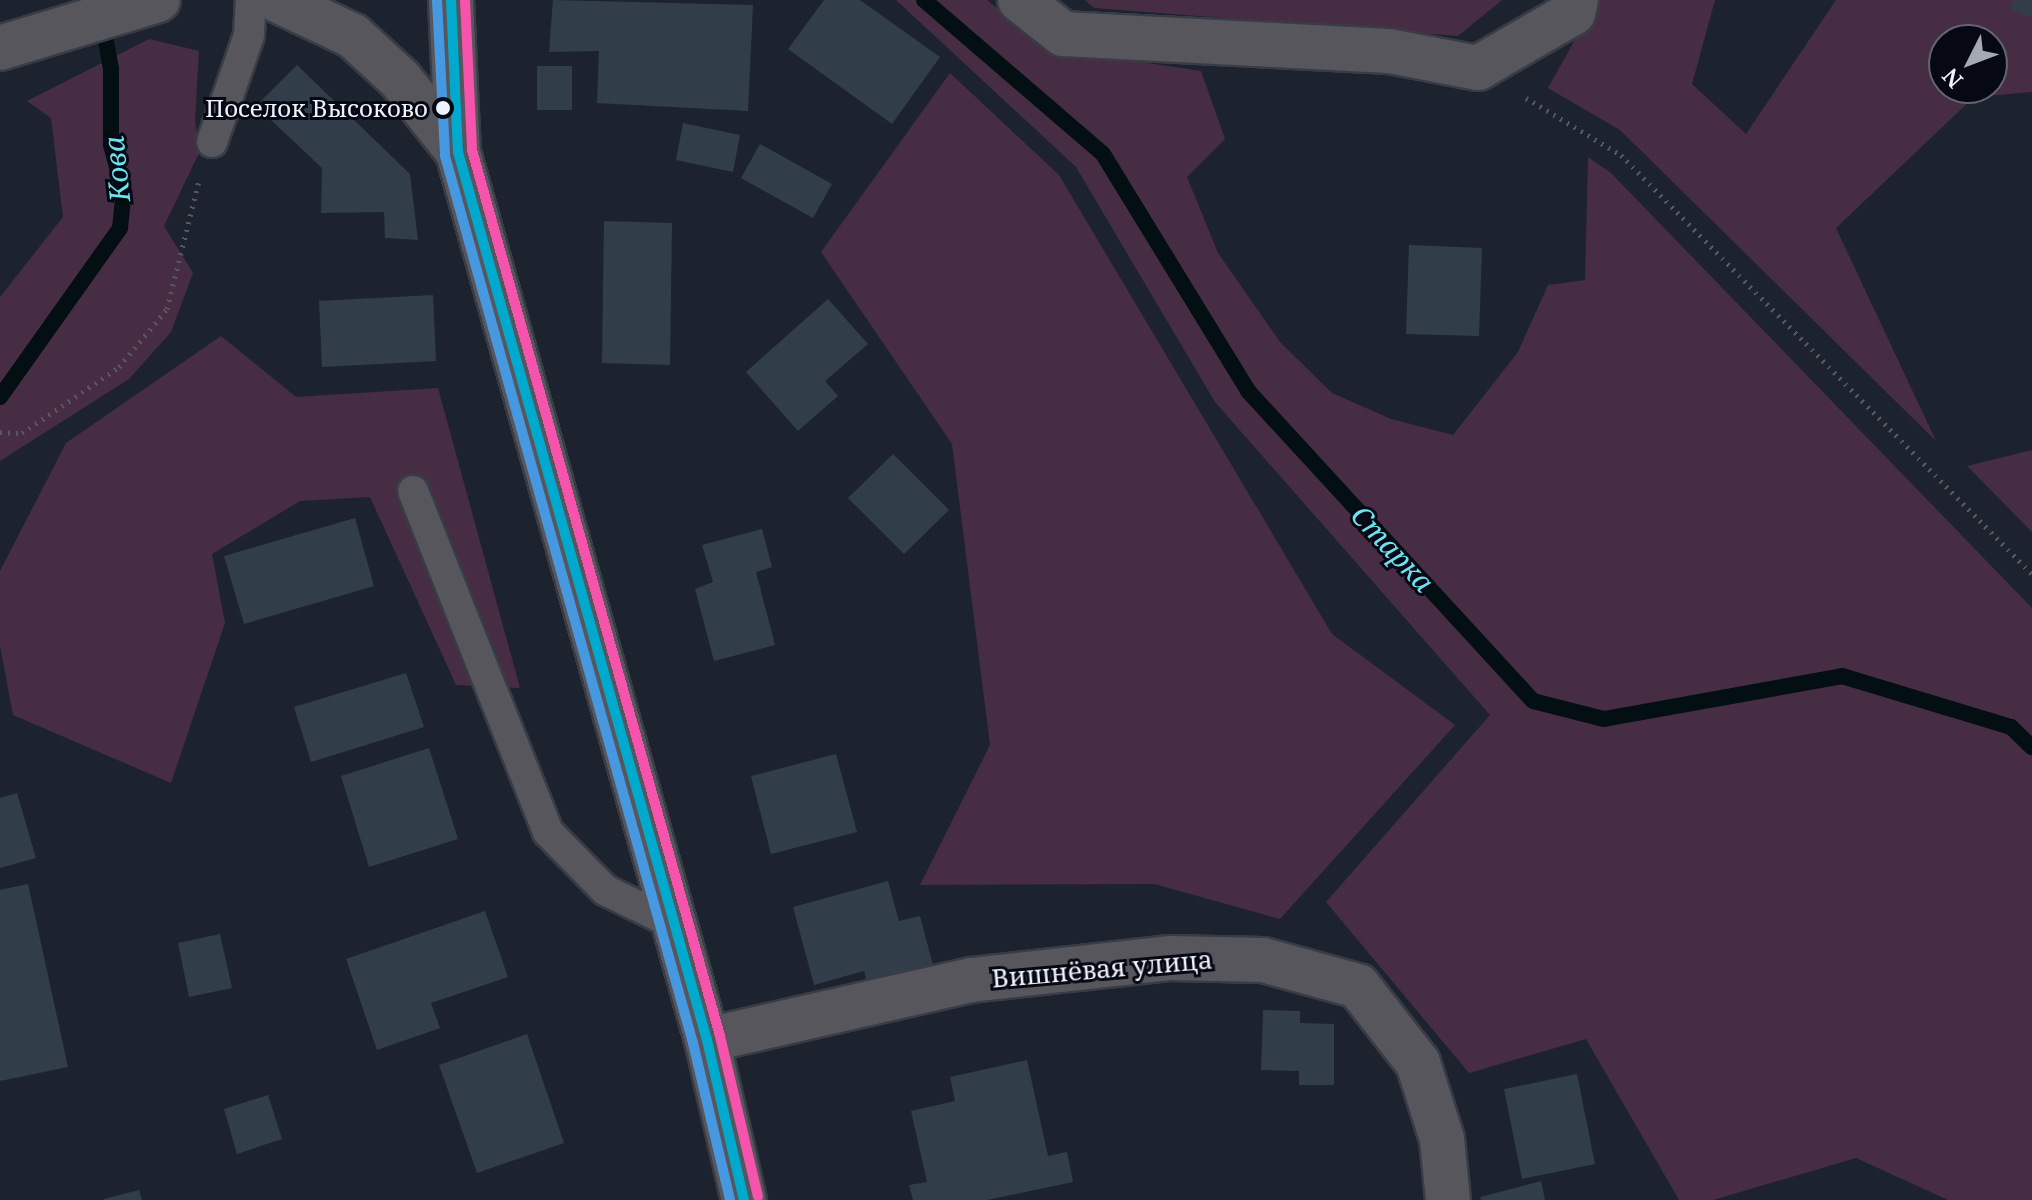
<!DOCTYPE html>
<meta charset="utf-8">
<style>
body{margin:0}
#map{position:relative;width:2032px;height:1200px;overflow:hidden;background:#1d222f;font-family:"Noto Serif",serif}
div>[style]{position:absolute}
.green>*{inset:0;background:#462d44}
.stream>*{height:16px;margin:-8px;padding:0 8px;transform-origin:8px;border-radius:8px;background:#030f12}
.building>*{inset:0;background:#313e4a}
.path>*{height:5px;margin-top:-2.5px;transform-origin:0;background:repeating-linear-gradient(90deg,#57585f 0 2px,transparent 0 8px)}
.roads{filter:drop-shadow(2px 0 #383c46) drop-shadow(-2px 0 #383c46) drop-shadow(0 2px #383c46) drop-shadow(0 -2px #383c46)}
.service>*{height:30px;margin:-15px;padding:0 15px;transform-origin:15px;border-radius:15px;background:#57565c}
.minor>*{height:44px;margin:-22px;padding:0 22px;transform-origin:22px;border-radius:22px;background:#57565c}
.tertiary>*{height:44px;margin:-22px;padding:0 22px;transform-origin:22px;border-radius:22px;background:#57565c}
.bus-1>*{height:10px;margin:-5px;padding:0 5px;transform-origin:5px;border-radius:5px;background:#00a9ce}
.bus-2>*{height:10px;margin:-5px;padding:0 5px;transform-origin:5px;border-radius:5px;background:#4699e1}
.bus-3>*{height:10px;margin:-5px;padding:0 5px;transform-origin:5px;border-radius:5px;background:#f653ac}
.dots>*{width:22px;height:22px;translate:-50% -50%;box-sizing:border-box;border:4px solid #060914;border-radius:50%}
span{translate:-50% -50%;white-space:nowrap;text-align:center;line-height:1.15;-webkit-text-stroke:6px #060914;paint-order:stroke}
.bus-label{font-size:24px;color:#eef2fc}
.right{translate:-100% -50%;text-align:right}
.street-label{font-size:26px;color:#eef2fc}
.water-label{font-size:28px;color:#6ce4ef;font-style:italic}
.north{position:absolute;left:1928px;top:24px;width:80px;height:80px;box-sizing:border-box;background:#060914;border:2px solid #636671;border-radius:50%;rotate:228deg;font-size:22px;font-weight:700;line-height:32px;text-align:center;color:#eef2fc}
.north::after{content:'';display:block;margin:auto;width:28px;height:36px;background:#a5a9b4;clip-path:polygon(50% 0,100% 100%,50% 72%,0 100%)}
</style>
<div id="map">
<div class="green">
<i style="clip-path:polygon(896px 0,987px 0,1058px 57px,1114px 58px,1201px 71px,1225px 139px,1187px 177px,1218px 253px,1280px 342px,1332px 393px,1391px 419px,1453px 435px,1518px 352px,1548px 285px,1585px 280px,1588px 157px,1611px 173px,2032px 608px,2032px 1200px,1948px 1200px,1856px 1158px,1713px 1200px,1679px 1200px,1586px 1039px,1469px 1073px,1326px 902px,1490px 715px,1215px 402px,1076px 167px)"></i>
<i style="clip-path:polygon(1085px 0,1502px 0,1458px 36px,1094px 8px)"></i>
<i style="clip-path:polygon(evenodd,1597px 0,1715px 0,1692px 84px,1746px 134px,1836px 0,2032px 0,2032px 92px,1974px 97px,1836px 228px,1936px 441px,1620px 130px,1548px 88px,1597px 0,1944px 40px,1992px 40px,1992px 88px,1944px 88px,1944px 40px)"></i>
<i style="clip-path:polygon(149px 39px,199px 51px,195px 121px,200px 151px,164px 226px,193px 273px,171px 332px,129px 379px,0 461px,0 297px,63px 217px,51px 118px,27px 101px)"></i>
<i style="clip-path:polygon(950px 73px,1059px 175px,1332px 634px,1455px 725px,1280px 919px,1154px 884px,920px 885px,990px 745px,952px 444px,821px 252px)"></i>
<i style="clip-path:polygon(221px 336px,296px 397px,438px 388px,520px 688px,456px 685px,370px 497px,300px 501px,212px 554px,225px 623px,171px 783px,13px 715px,0 646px,0 571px,66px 443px)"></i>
<i style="clip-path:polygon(2032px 450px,2032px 532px,1967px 466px)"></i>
</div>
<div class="stream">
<i style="left:924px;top:0;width:236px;rotate:40.7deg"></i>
<i style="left:1103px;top:154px;width:278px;rotate:58.5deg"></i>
<i style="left:1248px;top:391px;width:421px;rotate:47.4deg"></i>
<i style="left:1533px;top:701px;width:73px;rotate:14.2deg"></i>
<i style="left:1604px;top:719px;width:242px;rotate:-10.2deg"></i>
<i style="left:1842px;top:676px;width:177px;rotate:16.8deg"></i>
<i style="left:2011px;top:727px;width:29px;rotate:44deg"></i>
<i style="left:0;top:397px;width:207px;rotate:-54.6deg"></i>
<i style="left:120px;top:228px;width:36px;rotate:-84deg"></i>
<i style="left:124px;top:192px;width:49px;rotate:-105.5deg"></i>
<i style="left:111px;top:145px;width:76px;rotate:-90deg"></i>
<i style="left:111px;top:69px;width:51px;rotate:-100.2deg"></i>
</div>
<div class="building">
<i style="clip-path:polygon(553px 0,753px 5px,748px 111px,597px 103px,599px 51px,549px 52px)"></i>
<i style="clip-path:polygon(824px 0,860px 0,940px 57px,892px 124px,788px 49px)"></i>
<i style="clip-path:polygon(2013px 0,2032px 0,2032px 17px,2010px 10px)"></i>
<i style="clip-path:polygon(297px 65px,410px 174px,418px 240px,385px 238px,384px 212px,321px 213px,322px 168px,256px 106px)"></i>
<i style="clip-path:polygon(537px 66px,572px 66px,572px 110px,537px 110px)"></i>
<i style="clip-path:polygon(683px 123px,740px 135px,733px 172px,676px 160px)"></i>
<i style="clip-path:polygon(760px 144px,832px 184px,813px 218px,741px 178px)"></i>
<i style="clip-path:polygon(604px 221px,672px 223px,670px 365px,602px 363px)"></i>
<i style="clip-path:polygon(1409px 245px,1482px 248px,1479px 336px,1406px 334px)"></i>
<i style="clip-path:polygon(433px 295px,436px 361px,322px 367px,319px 301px)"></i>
<i style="clip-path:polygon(828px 299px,868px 344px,825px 381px,838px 396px,798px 431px,746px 372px)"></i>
<i style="clip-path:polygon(893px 454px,949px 510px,904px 554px,848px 498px)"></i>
<i style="clip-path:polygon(355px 518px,374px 586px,244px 624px,224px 556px)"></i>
<i style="clip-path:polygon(762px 529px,772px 567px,756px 572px,775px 645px,714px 661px,695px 589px,713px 582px,702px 545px)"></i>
<i style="clip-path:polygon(406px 673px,424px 727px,311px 762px,294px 707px)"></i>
<i style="clip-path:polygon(429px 748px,458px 839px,369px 867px,341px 776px)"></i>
<i style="clip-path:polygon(836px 754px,857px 832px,771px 854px,751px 776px)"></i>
<i style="clip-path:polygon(17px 793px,36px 858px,0 868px,0 798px)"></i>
<i style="clip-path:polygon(888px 881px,899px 921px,920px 916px,935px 973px,869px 991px,864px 971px,814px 985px,793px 907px)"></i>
<i style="clip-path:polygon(28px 884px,68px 1067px,0 1081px,0 890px)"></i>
<i style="clip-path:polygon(485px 911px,508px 977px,431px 1003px,440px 1028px,377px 1050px,346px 959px)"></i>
<i style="clip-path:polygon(220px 934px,232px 988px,189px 997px,178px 943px)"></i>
<i style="clip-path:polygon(1263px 1010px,1300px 1011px,1300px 1023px,1334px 1024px,1334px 1085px,1299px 1085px,1299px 1071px,1261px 1070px)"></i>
<i style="clip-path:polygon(527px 1034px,564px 1143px,477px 1173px,439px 1065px)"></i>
<i style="clip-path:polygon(1027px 1060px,1048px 1156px,1067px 1152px,1073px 1182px,987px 1200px,913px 1200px,909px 1185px,927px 1182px,911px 1111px,955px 1101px,950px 1077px)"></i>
<i style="clip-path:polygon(1577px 1074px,1595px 1164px,1522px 1179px,1504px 1089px)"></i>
<i style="clip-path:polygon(268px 1095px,282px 1139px,237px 1154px,224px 1109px)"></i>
<i style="clip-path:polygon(1541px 1181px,1545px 1200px,1481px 1200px,1480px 1197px)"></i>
<i style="clip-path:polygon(139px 1190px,142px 1200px,104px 1200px,104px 1199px)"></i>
</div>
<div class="path">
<i style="left:1526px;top:98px;width:111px;rotate:31deg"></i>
<i style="left:1621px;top:155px;width:587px;rotate:45.55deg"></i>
<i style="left:0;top:432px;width:22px;rotate:3deg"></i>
<i style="left:22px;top:433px;width:117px;rotate:-34.2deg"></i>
<i style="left:119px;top:367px;width:75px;rotate:-50.4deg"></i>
<i style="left:167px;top:309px;width:132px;rotate:-76deg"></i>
</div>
<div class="roads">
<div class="service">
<i style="left:212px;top:142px;width:113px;rotate:-70.9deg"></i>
<i style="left:249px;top:35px;width:35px;rotate:-87deg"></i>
<i style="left:413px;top:491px;width:367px;rotate:68.4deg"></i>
<i style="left:548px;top:832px;width:81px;rotate:45.5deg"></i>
<i style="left:605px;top:890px;width:79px;rotate:26.2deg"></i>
</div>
<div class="minor">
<i style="left:451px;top:0;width:152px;rotate:87.4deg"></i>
<i style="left:1020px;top:0;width:55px;rotate:38.3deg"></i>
<i style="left:1063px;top:34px;width:326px;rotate:3deg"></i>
<i style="left:1389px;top:51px;width:91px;rotate:10.8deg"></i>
<i style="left:1478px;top:68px;width:110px;rotate:-30.1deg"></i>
<i style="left:1573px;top:13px;width:13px;rotate:-77deg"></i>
<i style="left:707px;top:1040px;width:271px;rotate:-12.8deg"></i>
<i style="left:971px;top:980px;width:201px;rotate:-6.3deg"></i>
<i style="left:1171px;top:958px;width:92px;rotate:1.2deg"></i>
<i style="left:1263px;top:960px;width:98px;rotate:15.3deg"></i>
<i style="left:1358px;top:986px;width:98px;rotate:52.1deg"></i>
<i style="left:1418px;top:1063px;width:80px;rotate:72.5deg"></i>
<i style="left:1442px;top:1139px;width:61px;rotate:84.4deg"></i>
</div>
<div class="tertiary">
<i style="left:277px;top:0;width:84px;rotate:25.3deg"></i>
<i style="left:353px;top:36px;width:64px;rotate:42.5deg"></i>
<i style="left:400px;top:79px;width:93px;rotate:51.5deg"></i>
<i style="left:458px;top:152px;width:922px;rotate:74.34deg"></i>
<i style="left:707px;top:1040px;width:164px;rotate:77deg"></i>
<i style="left:0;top:48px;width:165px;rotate:-16.9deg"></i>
</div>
</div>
<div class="bus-1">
<i style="left:451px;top:0;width:152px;rotate:87.4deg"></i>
<i style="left:458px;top:152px;width:922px;rotate:74.34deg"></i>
<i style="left:707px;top:1040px;width:164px;rotate:77deg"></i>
</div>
<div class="bus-2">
<i style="left:437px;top:1px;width:155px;rotate:87deg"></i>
<i style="left:445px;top:156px;width:921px;rotate:74.38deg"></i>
<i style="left:693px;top:1043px;width:161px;rotate:76.7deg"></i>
</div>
<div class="bus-3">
<i style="left:465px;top:0;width:150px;rotate:87.3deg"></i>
<i style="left:472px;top:150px;width:920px;rotate:74.36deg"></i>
<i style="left:720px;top:1036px;width:165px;rotate:76.7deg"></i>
</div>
<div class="dots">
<i style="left:443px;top:108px;background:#eef2fc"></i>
</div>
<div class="bus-label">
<span class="right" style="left:428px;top:108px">Поселок Высоково</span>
</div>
<div class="street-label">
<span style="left:1102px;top:969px;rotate:-5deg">Вишнёвая улица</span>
</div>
<div class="water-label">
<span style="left:116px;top:169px;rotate:-96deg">Кова</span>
<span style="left:1393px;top:548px;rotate:47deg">Старка</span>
</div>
<div class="north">N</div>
</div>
